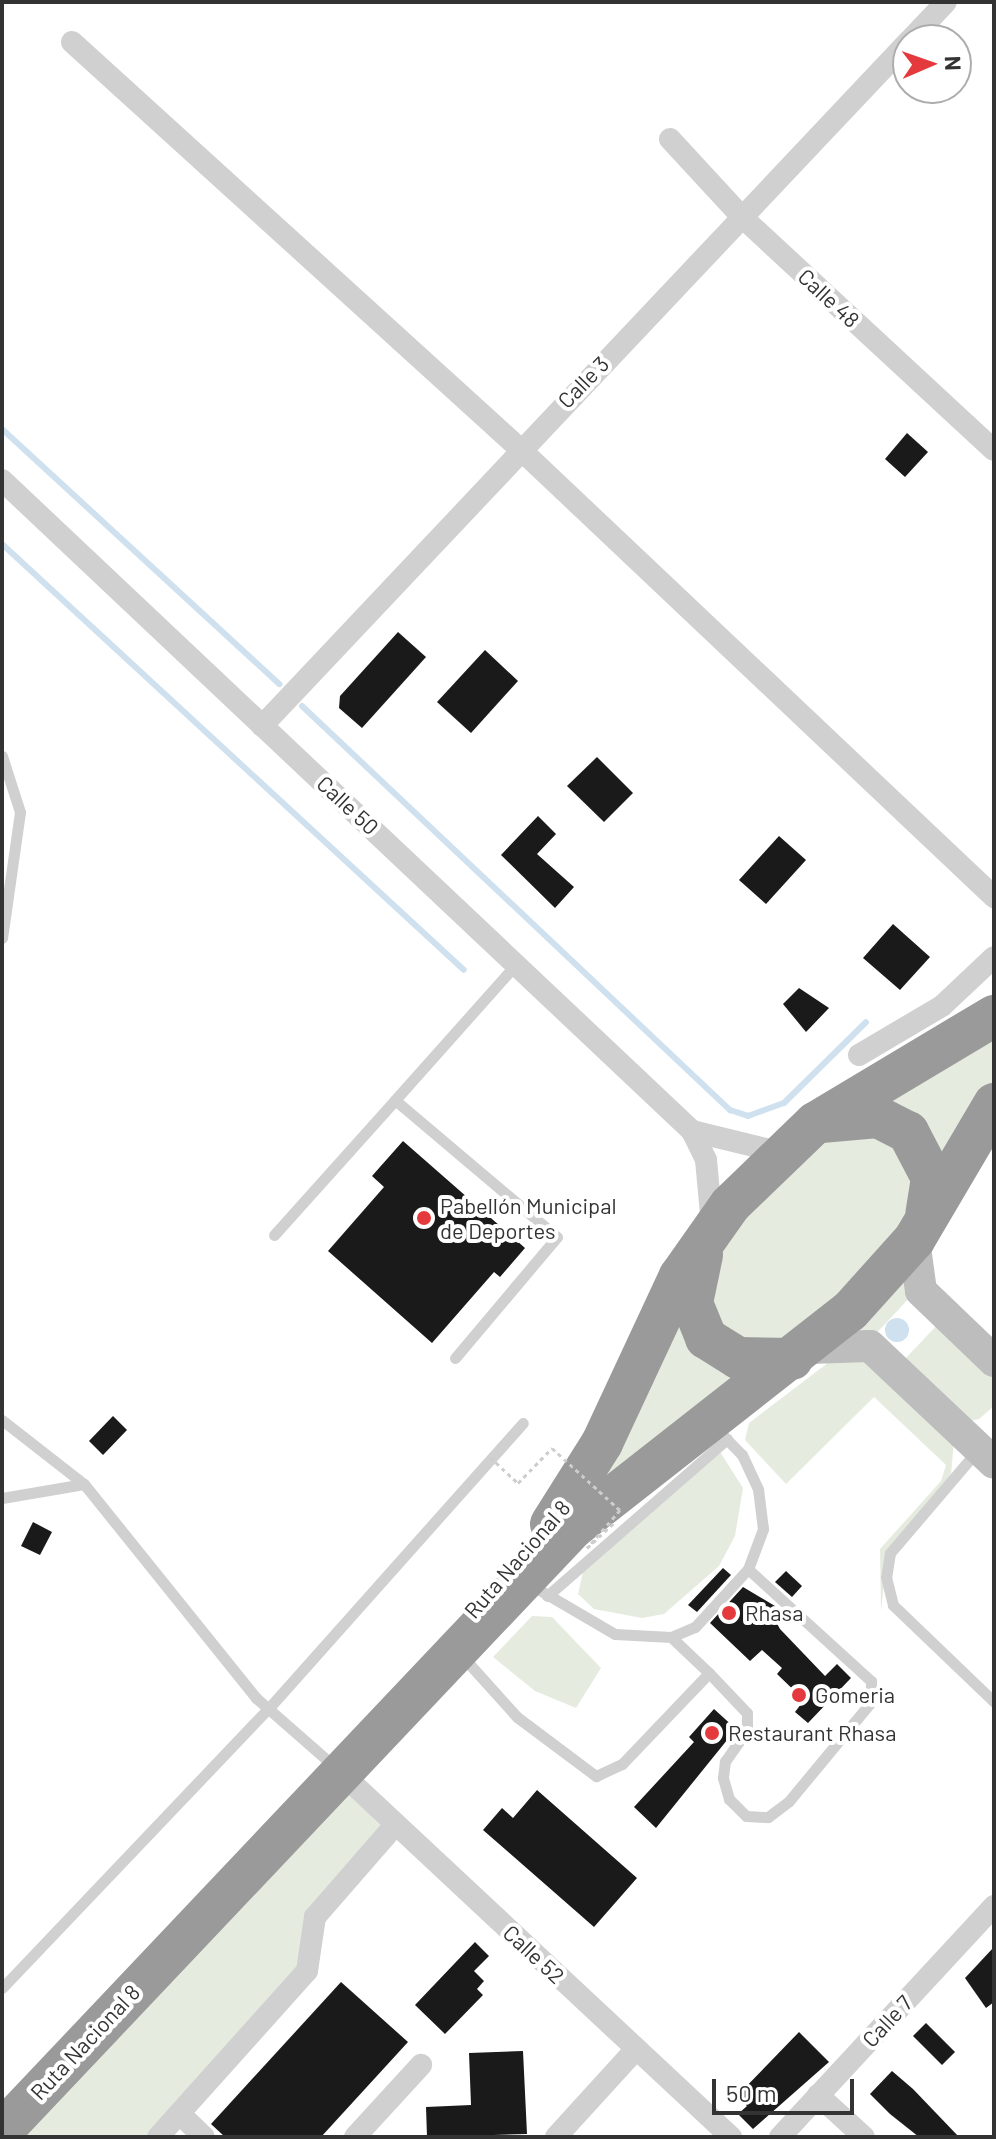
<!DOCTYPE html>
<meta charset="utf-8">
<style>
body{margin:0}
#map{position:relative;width:996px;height:2139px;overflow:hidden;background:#fff;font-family:Barlow,sans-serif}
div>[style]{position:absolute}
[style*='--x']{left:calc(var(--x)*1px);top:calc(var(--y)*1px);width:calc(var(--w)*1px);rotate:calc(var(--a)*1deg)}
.green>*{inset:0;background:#e5ecdf}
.water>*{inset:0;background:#cfe0ee}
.round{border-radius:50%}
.stream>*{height:6px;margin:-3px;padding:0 3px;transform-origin:3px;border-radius:3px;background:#cfe0ee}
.building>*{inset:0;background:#1a1a1a}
.lane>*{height:11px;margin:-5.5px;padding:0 5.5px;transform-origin:5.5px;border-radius:5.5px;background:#d0d0d0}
.street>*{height:22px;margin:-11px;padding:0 11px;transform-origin:11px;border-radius:11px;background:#d0d0d0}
.secondary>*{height:32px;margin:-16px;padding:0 16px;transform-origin:16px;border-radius:16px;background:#bdbdbd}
.highway>*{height:42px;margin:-21px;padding:0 21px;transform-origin:21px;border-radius:21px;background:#9a9a9a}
.path-bridge>*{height:3px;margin-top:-1.5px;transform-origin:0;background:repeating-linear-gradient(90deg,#cdcdcd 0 4px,transparent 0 8px)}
.dots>*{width:22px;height:22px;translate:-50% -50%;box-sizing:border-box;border:4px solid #fff;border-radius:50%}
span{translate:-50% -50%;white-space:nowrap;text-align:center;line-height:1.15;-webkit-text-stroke:8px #fff;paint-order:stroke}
.street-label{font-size:22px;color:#333}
.poi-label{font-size:22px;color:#333}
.left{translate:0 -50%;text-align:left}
.frame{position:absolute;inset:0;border:4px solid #333;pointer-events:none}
.north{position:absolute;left:892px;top:24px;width:80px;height:80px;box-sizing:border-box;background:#fff;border:2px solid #adadad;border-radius:50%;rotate:88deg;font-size:22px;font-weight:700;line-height:32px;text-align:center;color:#333}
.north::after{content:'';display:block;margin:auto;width:28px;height:36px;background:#e53a3d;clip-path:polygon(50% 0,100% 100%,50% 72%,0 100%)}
.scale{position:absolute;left:712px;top:2079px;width:142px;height:36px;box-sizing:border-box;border:4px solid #333;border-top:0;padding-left:10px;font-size:24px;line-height:28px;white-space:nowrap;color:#333;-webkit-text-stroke:6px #fff;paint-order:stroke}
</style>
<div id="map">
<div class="green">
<div style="clip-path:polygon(994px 1033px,994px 1089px,945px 1159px,927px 1126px,886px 1102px)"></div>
<div style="clip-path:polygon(886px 1132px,918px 1168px,904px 1230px,800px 1334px,746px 1348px,705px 1308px,724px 1238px,826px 1133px)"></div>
<div style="clip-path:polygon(908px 1263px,913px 1294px,872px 1338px,850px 1333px)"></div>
<div style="clip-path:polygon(666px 1319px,757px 1376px,596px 1496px)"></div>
<div style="clip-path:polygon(941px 1321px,994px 1371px,994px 1406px,979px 1419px,970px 1421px,902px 1362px)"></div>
<div style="clip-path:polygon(837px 1356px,869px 1356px,954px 1440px,951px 1474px,887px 1554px,881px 1611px,880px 1549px,941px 1481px,946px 1465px,874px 1397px,786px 1484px,745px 1440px,749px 1423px)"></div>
<div style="clip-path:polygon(717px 1447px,743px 1488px,735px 1536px,719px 1566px,664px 1614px,642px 1618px,594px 1609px,578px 1594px,584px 1567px)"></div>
<div style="clip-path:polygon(532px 1616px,552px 1617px,601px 1668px,576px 1708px,535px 1691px,493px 1657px)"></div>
<div style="clip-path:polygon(345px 1775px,395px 1825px,334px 1895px,307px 1971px,158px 2137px,16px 2137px)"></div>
</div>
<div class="water">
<div class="round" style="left:885px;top:1318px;width:24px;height:24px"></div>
</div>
<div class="stream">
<div style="--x:2;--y:429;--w:377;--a:42.6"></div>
<div style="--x:2;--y:544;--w:628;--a:42.68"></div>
<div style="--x:302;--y:706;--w:589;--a:43.35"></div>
<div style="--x:730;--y:1110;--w:19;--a:18"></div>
<div style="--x:748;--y:1116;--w:38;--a:-20"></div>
<div style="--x:784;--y:1103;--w:115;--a:-44.6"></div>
</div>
<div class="building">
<div style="clip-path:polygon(907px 433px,928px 452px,905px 477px,885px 459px)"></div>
<div style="clip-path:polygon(398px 632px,426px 657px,362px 728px,339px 708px,340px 696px)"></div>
<div style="clip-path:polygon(485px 650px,518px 681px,471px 733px,437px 702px)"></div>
<div style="clip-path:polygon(597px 757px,633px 793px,604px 822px,567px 786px)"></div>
<div style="clip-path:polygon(538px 816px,556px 834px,537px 854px,574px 887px,555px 908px,501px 855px)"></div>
<div style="clip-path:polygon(779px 836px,806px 860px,766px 904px,739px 880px)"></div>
<div style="clip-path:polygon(893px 924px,930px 957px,900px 990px,863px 958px)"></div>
<div style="clip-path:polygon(799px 988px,829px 1008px,806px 1032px,783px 1004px)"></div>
<div style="clip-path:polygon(403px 1141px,525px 1248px,500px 1277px,494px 1272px,432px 1343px,328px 1251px,384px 1187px,372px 1176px)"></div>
<div style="clip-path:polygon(113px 1416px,127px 1430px,103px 1455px,89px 1441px)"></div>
<div style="clip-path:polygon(33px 1522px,52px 1532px,40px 1555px,21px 1546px)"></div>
<div style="clip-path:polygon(723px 1568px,731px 1575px,697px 1612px,688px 1605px)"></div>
<div style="clip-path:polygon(786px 1571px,802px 1586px,792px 1597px,775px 1582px)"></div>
<div style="clip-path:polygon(743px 1587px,780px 1609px,773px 1616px,780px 1629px,825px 1676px,837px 1664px,851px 1678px,808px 1723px,795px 1712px,804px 1700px,777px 1674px,782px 1668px,762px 1650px,750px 1661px,710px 1623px)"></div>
<div style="clip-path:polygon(714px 1709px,736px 1729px,656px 1828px,634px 1807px,694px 1742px,689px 1737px)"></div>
<div style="clip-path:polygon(537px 1790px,637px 1878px,594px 1927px,483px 1830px,502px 1808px,513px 1818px)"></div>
<div style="clip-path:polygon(475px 1942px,489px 1956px,474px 1971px,484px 1981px,477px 1989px,483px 1995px,445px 2034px,415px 2005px)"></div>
<div style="clip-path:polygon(994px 1947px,994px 2002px,986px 2008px,965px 1978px)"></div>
<div style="clip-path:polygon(341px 1982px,408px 2042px,321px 2137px,225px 2137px,211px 2124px)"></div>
<div style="clip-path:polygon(926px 2023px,955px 2052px,942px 2065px,913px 2036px)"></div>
<div style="clip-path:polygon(799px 2032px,829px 2062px,753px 2129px,738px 2114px,747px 2106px,737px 2096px)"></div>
<div style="clip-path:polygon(523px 2051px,527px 2134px,427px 2137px,426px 2107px,471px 2105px,469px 2053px)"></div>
<div style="clip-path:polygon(892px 2071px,913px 2089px,959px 2137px,919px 2137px,890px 2114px,870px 2094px)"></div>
</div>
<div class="lane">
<div style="--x:2;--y:756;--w:59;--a:72.2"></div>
<div style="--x:20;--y:812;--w:127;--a:98.1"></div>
<div style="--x:274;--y:1235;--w:181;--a:-48.1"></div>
<div style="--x:455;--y:1358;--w:158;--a:-49.9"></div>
<div style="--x:557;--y:1237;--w:212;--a:-139.8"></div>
<div style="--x:395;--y:1100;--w:185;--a:-48.3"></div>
<div style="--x:2;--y:1420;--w:104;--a:38"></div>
<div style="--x:976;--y:1452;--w:133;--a:130.4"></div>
<div style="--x:890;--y:1553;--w:24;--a:99"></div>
<div style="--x:886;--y:1577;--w:29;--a:76"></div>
<div style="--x:893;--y:1605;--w:140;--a:43.8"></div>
<div style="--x:2;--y:1498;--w:83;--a:-9.7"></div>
<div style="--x:84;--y:1484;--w:275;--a:51.2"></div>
<div style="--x:256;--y:1698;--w:105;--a:41.1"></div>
<div style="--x:531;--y:1585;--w:97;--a:30.3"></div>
<div style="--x:615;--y:1634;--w:56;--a:3.1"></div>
<div style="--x:671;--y:1637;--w:26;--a:-23"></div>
<div style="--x:695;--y:1627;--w:79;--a:-47.6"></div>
<div style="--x:748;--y:1569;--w:43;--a:-69.4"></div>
<div style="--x:763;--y:1529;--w:40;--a:-97.1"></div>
<div style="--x:758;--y:1489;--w:38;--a:-115"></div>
<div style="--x:742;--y:1455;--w:39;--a:-134"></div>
<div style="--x:547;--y:1596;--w:239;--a:-41.1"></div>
<div style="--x:463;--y:1657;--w:81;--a:48"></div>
<div style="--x:517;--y:1717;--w:99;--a:36.8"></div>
<div style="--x:596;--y:1776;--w:29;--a:-25"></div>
<div style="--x:622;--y:1764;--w:126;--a:-46.3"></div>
<div style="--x:709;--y:1673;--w:52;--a:-136.5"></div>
<div style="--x:709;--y:1673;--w:55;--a:46.5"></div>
<div style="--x:747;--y:1713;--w:17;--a:90"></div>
<div style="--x:747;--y:1730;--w:38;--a:125"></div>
<div style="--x:725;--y:1761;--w:17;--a:97"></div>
<div style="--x:723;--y:1778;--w:22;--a:74"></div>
<div style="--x:729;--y:1799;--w:24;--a:45"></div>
<div style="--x:746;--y:1816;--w:22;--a:3"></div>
<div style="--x:768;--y:1817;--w:26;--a:-37"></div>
<div style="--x:789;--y:1801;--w:127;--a:-50.4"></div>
<div style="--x:870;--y:1703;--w:22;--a:-87"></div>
<div style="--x:871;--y:1681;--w:166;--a:-137.7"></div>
<div style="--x:2;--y:1988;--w:385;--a:-46.4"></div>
<div style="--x:268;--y:1709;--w:383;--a:-48.3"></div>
</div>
<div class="street">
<div style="--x:910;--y:40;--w:52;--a:-46.5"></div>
<div style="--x:72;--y:42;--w:604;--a:42.25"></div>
<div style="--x:519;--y:448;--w:654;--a:43.39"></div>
<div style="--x:670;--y:139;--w:106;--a:47.3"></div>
<div style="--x:742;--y:217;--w:343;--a:42.8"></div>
<div style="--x:2;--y:480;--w:949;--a:43.33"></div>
<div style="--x:692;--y:1131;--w:32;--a:64"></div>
<div style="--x:706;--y:1160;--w:65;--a:84.7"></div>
<div style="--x:262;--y:726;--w:941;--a:-46.64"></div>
<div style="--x:859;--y:1055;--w:96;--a:-30.6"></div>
<div style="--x:942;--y:1006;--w:71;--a:-43.3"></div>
<div style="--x:692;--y:1131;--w:93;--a:13.7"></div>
<div style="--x:338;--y:1770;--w:538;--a:43.04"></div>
<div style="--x:818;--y:2095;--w:62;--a:42.4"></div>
<div style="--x:180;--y:2114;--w:33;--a:44"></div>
<div style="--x:158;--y:2137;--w:223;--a:-48.1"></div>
<div style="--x:307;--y:1971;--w:55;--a:-81.6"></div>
<div style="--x:315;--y:1917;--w:122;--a:-49"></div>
<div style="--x:355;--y:2137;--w:98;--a:-47.5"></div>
<div style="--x:556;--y:2137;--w:119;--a:-47.7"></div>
<div style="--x:780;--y:2137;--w:315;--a:-47.2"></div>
</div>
<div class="secondary">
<div style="--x:914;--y:1240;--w:51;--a:82.2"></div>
<div style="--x:921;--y:1291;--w:101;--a:43.8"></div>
<div style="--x:809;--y:1348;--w:61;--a:-1.9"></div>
<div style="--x:870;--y:1346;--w:170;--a:43.3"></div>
</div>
<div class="highway">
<div style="--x:821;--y:1122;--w:57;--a:-5"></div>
<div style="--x:878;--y:1117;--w:34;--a:27"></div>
<div style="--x:908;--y:1132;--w:52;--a:62.4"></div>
<div style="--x:932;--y:1178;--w:36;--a:99"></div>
<div style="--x:702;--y:1255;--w:49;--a:101.8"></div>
<div style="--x:692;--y:1303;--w:38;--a:68"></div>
<div style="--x:706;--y:1338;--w:38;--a:32"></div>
<div style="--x:738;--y:1358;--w:54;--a:1.1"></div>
<div style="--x:551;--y:1524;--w:96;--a:-57.8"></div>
<div style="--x:602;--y:1443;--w:184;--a:-65"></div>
<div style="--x:680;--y:1276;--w:87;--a:-54.8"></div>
<div style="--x:730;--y:1205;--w:118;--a:-44"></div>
<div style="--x:815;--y:1123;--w:209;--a:-30.9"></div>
<div style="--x:2;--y:2131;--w:830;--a:-46.56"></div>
<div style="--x:573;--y:1528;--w:352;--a:-38.1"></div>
<div style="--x:850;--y:1311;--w:96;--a:-48"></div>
<div style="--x:914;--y:1240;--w:158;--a:-59.5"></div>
</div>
<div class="path-bridge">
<div style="--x:490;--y:1457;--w:38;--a:43"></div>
<div style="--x:518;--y:1483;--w:49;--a:-45.8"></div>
<div style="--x:552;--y:1448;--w:92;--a:42.4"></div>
<div style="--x:620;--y:1510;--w:50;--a:131"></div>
<div style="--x:587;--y:1548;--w:38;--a:-43"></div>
</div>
<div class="dots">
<div style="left:424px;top:1218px;background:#e53a3d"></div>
<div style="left:729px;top:1613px;background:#e53a3d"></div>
<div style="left:799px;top:1695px;background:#e53a3d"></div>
<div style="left:712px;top:1733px;background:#e53a3d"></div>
</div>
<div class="street-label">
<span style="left:829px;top:298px;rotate:43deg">Calle 48</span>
<span style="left:583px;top:382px;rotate:-46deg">Calle 3</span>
<span style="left:348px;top:805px;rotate:43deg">Calle 50</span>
<span style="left:517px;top:1559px;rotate:-49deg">Ruta Nacional 8</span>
<span style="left:534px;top:1954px;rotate:43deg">Calle 52</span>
<span style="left:887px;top:2021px;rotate:-47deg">Calle 7</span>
<span style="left:85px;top:2042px;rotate:-47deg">Ruta Nacional 8</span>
</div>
<div class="poi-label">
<span class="left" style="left:440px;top:1218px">Pabellón Municipal<br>de Deportes</span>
<span class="left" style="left:745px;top:1613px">Rhasa</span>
<span class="left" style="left:815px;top:1695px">Gomeria</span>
<span class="left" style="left:728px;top:1733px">Restaurant Rhasa</span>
</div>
<div class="frame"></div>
<div class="north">N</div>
<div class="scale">50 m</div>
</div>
